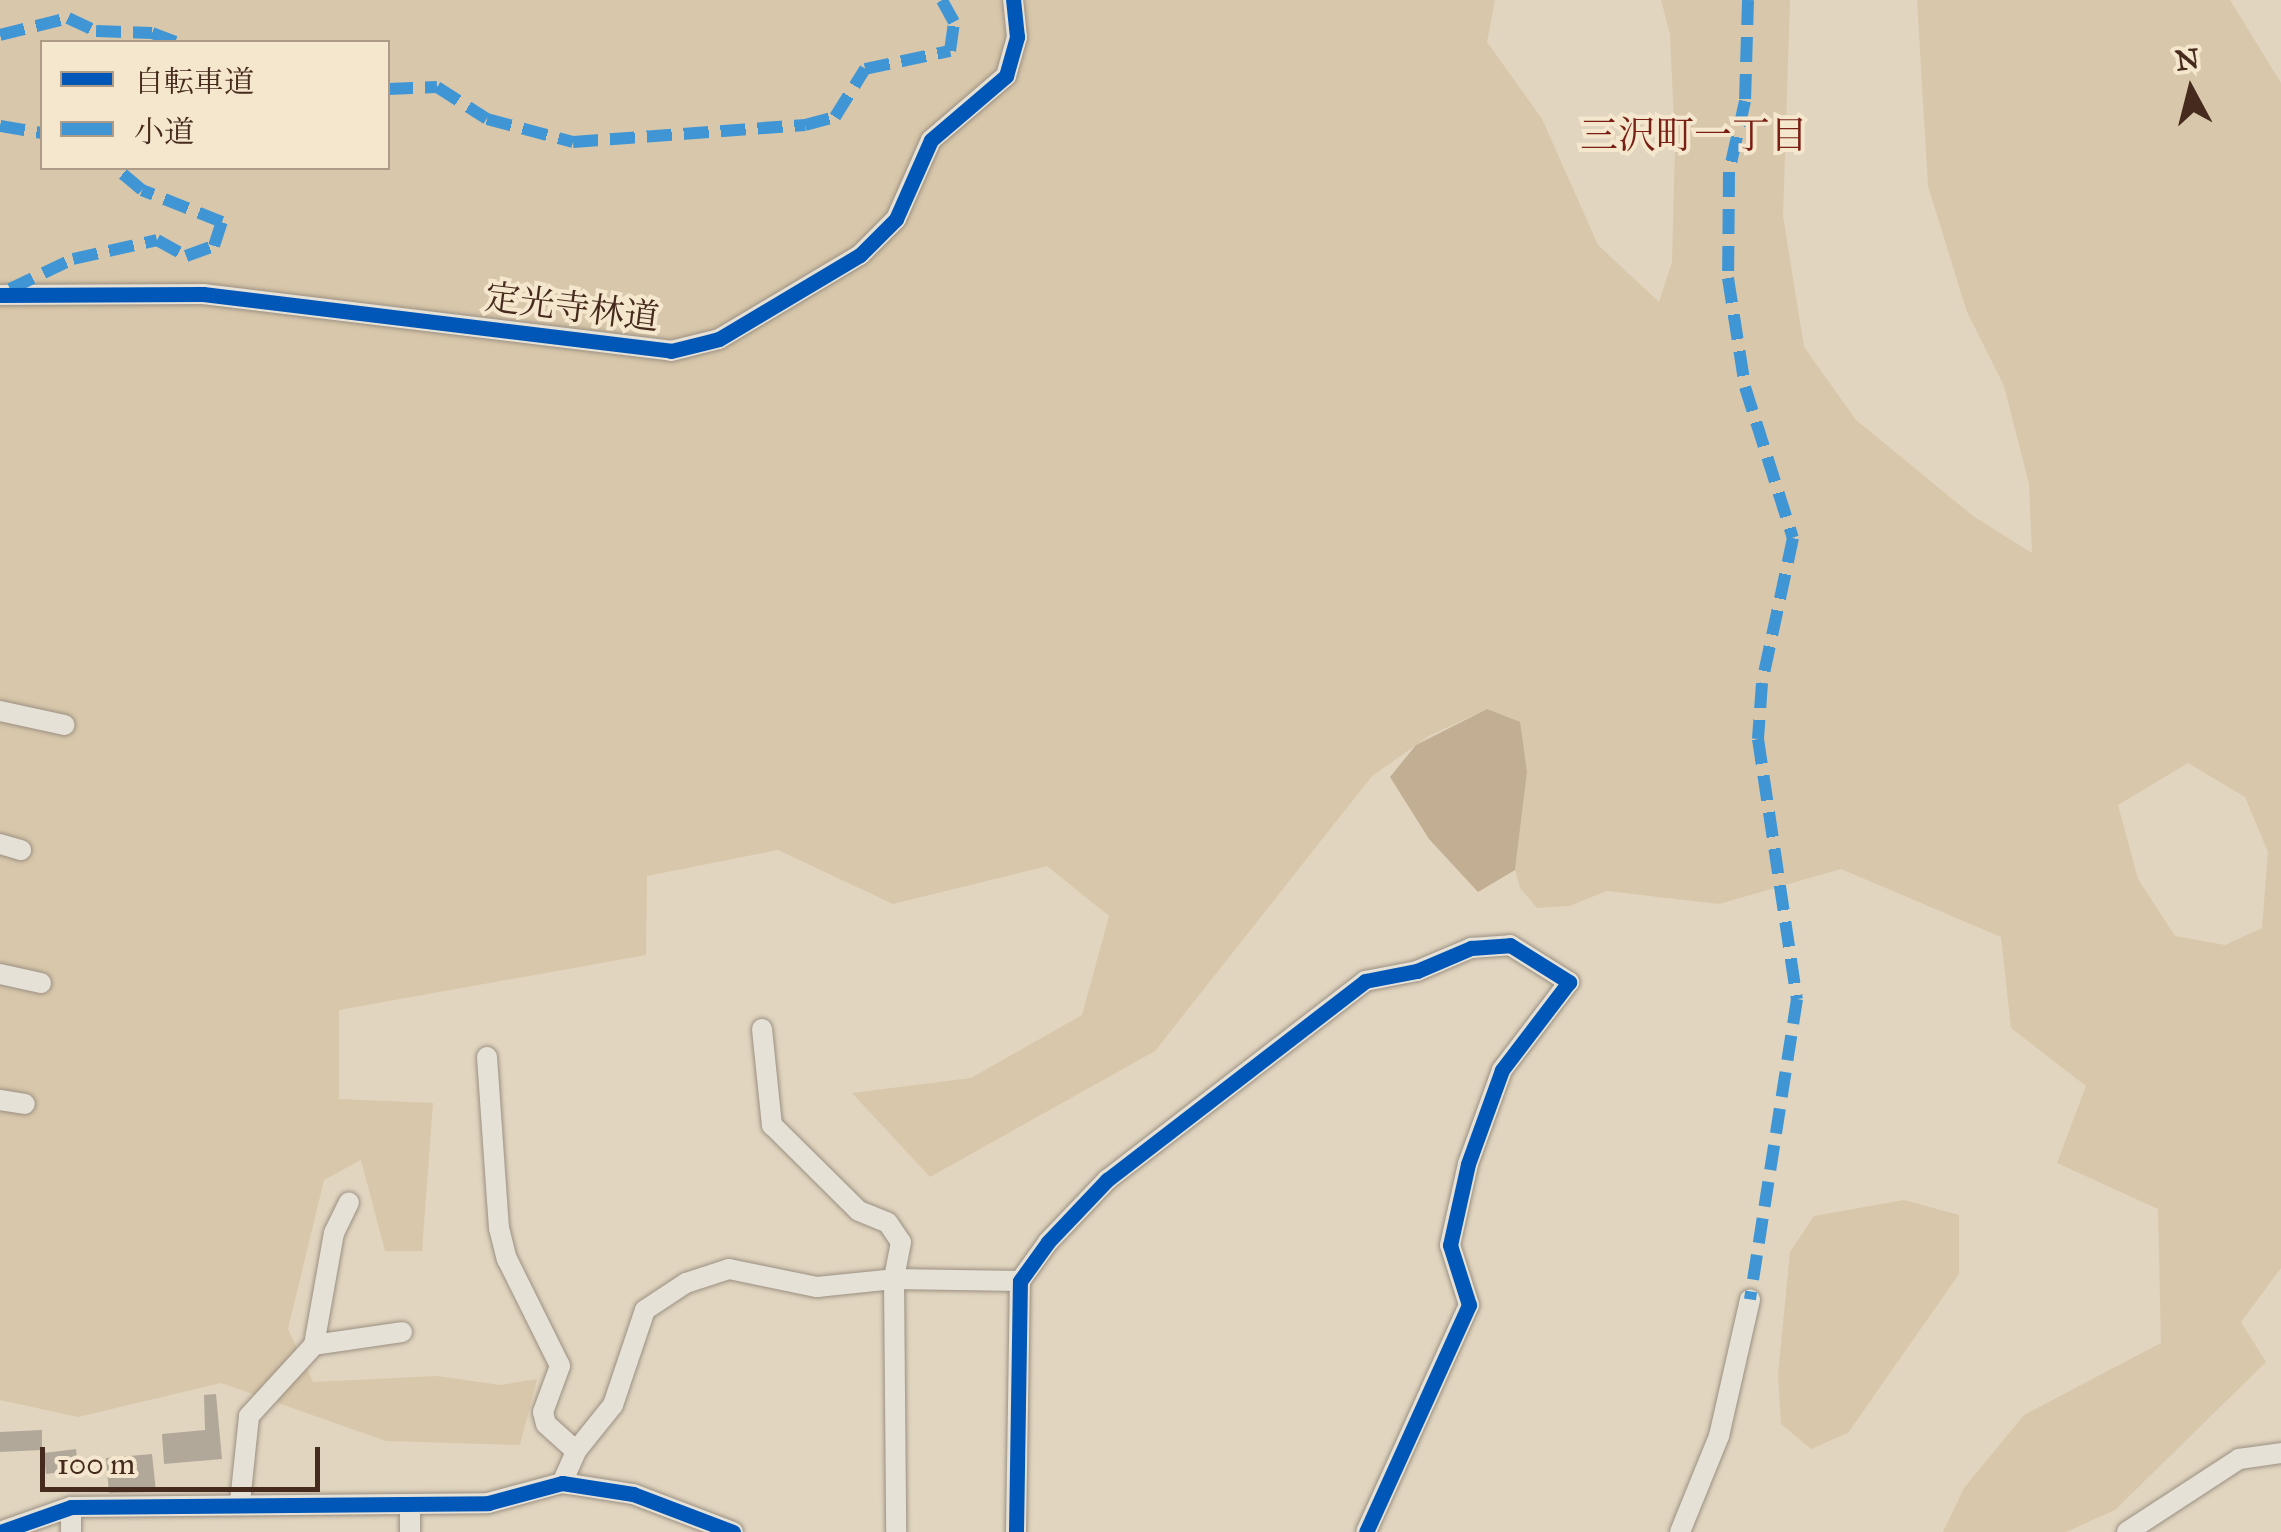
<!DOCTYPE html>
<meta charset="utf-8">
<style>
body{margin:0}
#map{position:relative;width:2281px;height:1532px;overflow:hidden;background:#e1d5bf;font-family:"IM FELL Great Primer","Noto Serif JP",serif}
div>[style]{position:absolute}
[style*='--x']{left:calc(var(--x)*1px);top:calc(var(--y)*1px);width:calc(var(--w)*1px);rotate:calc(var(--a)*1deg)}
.green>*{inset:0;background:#d8c7aa}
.water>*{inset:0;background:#c2ae92}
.building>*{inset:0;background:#b2a89a}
.roads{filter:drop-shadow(0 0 2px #9b9082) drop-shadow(0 0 2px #9b9082)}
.street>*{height:20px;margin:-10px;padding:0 10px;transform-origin:10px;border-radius:10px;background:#e6e1d6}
.quiet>*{height:12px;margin-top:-6px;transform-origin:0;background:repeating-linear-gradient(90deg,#4096d5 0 25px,transparent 0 37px)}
.cycleway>*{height:15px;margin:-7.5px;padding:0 7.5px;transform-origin:7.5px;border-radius:7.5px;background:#0057b8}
span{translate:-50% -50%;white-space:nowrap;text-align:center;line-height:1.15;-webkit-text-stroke:8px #f4e7cd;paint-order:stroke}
.street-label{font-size:35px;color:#462a1d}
.neighbourhood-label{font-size:38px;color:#7a1f14}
.legend{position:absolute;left:40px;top:40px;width:350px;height:130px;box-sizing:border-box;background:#f4e7cd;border:2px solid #ae9b87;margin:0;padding:12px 18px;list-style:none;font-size:30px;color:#462a1d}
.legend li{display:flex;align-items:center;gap:20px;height:50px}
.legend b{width:50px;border:2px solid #ae9b87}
.north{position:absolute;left:2141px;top:40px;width:100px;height:100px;-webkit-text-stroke:8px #f4e7cd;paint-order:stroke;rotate:353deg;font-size:28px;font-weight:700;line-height:40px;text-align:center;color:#462a1d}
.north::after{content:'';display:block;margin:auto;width:35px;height:45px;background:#462a1d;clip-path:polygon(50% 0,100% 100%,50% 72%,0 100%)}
.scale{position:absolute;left:40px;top:1447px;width:280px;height:45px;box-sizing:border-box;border:5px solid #462a1d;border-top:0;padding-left:12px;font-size:30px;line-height:35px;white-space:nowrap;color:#462a1d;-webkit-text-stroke:8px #f4e7cd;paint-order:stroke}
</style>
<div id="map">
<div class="green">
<div style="clip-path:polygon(evenodd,0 0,1495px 0,1487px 42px,1542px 119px,1598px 245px,1659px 302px,1672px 262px,1675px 146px,1670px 34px,1661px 0,1790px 0,1783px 216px,1804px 347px,1856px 420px,1973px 516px,2032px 553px,2029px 484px,2004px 386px,1967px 312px,1928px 186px,1917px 0,2230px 0,2281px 83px,2281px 1268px,2241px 1322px,2266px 1362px,2115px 1510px,2066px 1532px,1943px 1532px,1964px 1488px,2024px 1415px,2161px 1343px,2158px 1209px,2057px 1163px,2086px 1086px,2011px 1028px,2001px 937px,1841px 869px,1719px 904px,1607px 891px,1569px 906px,1537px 908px,1520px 888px,1515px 870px,1527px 772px,1487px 709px,1429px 736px,1372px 776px,1155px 1051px,930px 1177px,852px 1093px,971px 1078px,1082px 1015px,1109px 916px,1047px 866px,893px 904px,778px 850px,647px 876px,646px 955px,339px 1010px,339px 1099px,433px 1103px,422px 1251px,385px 1251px,361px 1160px,324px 1180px,288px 1329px,313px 1382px,437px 1376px,500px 1385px,537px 1379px,520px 1445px,386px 1441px,221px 1383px,78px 1417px,0 1400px,0 0,42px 42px,388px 42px,388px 168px,42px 168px,42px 42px,0 0,2188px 763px,2245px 797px,2268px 852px,2262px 928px,2225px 945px,2175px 936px,2138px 879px,2118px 805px,2188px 763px)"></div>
<div style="clip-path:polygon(1904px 1200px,1959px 1215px,1959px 1274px,1848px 1433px,1811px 1449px,1781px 1424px,1778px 1374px,1790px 1252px,1814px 1216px)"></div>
</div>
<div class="water">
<div style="clip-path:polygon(1487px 709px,1520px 722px,1527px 772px,1515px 870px,1478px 892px,1429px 839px,1390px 777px,1416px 745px)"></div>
</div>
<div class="building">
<div style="clip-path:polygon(216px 1394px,222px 1459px,164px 1464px,162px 1434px,205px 1430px,204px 1395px)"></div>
<div style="clip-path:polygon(42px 1430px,42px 1450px,0 1452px,0 1432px)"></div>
<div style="clip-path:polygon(76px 1449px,78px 1470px,46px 1474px,44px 1453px)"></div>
<div style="clip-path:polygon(152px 1454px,156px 1492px,109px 1493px,106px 1458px)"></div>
</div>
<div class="roads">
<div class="street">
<div style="--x:0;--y:295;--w:203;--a:-0.3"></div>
<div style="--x:203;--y:294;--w:471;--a:6.9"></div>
<div style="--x:671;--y:351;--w:49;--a:-14"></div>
<div style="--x:719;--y:339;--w:164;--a:-30.8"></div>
<div style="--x:860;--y:255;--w:51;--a:-45"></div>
<div style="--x:896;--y:219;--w:86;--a:-66.1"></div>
<div style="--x:931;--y:140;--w:99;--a:-40.5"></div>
<div style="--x:1006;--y:76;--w:41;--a:-74.2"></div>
<div style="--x:1017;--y:37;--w:37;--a:-96"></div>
<div style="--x:0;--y:711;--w:66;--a:12.2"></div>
<div style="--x:0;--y:844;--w:22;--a:16"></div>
<div style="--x:0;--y:974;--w:42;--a:12.4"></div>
<div style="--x:762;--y:1029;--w:97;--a:84.1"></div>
<div style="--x:772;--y:1125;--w:122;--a:44.7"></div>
<div style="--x:859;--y:1211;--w:31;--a:22"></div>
<div style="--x:888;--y:1223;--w:23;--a:56"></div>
<div style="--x:901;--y:1242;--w:38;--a:101"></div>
<div style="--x:894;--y:1279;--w:253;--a:89.5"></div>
<div style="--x:487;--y:1057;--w:171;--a:86"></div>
<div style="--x:499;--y:1228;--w:32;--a:76"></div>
<div style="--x:507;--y:1259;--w:119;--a:63.6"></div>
<div style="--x:560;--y:1366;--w:49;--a:110.3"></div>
<div style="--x:543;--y:1412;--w:12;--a:76"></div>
<div style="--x:546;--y:1424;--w:40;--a:42"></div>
<div style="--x:0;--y:1100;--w:25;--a:9"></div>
<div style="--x:314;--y:1345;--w:89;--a:-8.4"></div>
<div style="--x:562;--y:1483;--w:35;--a:-66"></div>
<div style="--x:576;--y:1451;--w:59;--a:-51.2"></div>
<div style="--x:613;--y:1405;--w:100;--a:-71.4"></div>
<div style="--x:645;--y:1310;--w:49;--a:-33.4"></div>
<div style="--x:686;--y:1283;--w:45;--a:-18"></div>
<div style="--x:729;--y:1269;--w:90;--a:11.6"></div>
<div style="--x:817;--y:1287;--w:77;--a:-5.9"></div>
<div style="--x:894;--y:1279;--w:126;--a:0.9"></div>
<div style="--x:240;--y:1502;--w:86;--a:-84"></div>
<div style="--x:249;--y:1416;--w:96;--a:-47.5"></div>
<div style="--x:314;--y:1345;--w:114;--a:-79.9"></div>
<div style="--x:334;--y:1233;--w:34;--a:-64"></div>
<div style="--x:410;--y:1504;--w:28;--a:90"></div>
<div style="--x:0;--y:1532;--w:75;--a:-19.4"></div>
<div style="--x:71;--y:1507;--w:417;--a:-0.5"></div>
<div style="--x:488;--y:1503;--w:77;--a:-15.1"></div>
<div style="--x:562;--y:1483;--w:72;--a:8.8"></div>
<div style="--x:633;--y:1494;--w:107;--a:20.8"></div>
<div style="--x:71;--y:1532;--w:25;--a:-90"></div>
<div style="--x:1016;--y:1532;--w:251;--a:-89.1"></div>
<div style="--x:1020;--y:1281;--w:48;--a:-54.3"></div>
<div style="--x:1048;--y:1242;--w:86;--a:-46.4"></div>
<div style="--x:1107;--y:1180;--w:326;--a:-37.6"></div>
<div style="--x:1365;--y:981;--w:53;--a:-10.9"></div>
<div style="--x:1417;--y:971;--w:59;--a:-23.1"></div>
<div style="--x:1471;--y:948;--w:39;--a:-4"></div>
<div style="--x:1510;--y:945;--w:70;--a:32.1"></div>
<div style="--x:1569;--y:982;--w:111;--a:127.3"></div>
<div style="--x:1502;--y:1070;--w:100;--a:109.9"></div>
<div style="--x:1468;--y:1164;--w:83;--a:102.5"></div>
<div style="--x:1450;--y:1245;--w:63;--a:72.4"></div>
<div style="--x:1469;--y:1305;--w:249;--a:114.4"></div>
<div style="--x:1680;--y:1532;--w:104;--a:-67.9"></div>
<div style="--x:1719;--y:1436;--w:140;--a:-77.2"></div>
<div style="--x:2127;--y:1532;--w:134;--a:-33.1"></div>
<div style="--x:2239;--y:1459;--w:42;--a:-8.1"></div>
</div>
</div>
<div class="quiet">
<div style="--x:1748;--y:0;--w:101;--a:91.7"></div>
<div style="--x:1745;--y:101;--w:73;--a:102.7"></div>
<div style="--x:1729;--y:172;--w:106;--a:90.5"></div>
<div style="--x:1728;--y:278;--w:110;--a:81.1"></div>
<div style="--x:1745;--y:387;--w:158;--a:72.4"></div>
<div style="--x:1793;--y:538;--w:148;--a:102.1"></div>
<div style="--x:1762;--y:683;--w:56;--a:94.1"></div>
<div style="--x:1758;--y:739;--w:263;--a:81.5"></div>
<div style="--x:1797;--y:999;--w:304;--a:98.9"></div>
<div style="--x:0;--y:35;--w:70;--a:-14"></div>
<div style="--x:68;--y:18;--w:31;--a:25"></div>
<div style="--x:96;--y:31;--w:56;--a:2"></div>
<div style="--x:152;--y:33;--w:25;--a:21"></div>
<div style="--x:388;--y:89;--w:49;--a:-2.3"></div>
<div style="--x:437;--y:87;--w:59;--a:32.6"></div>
<div style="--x:487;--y:119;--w:89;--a:15"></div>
<div style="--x:573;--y:142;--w:233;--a:-4.2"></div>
<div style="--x:805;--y:125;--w:31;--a:-15"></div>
<div style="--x:835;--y:117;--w:57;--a:-58"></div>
<div style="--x:865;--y:69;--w:87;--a:-12"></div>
<div style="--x:950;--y:51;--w:29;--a:-82"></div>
<div style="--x:954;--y:22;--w:25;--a:-119"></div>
<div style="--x:0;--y:126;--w:43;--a:9.5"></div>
<div style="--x:10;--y:289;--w:70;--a:-25.5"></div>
<div style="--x:73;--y:259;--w:86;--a:-12.7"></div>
<div style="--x:157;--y:240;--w:33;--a:29"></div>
<div style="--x:186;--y:256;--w:30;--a:-20"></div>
<div style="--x:214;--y:246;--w:25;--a:-72"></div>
<div style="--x:222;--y:222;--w:86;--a:-158.2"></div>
<div style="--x:142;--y:190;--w:34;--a:-140"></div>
</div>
<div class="cycleway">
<div style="--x:0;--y:295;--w:203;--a:-0.3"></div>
<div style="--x:203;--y:294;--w:471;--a:6.9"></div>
<div style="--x:671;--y:351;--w:49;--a:-14"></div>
<div style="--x:719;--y:339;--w:164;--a:-30.8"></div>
<div style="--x:860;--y:255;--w:51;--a:-45"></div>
<div style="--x:896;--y:219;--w:86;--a:-66.1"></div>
<div style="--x:931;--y:140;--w:99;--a:-40.5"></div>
<div style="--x:1006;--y:76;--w:41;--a:-74.2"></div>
<div style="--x:1017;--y:37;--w:37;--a:-96"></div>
<div style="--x:0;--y:1532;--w:75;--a:-19.4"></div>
<div style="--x:71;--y:1507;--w:417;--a:-0.5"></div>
<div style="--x:488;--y:1503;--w:77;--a:-15.1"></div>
<div style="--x:562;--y:1483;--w:72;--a:8.8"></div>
<div style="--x:633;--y:1494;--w:107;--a:20.8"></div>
<div style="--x:1016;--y:1532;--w:251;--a:-89.1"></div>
<div style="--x:1020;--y:1281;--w:48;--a:-54.3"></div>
<div style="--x:1048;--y:1242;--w:86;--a:-46.4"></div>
<div style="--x:1107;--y:1180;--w:326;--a:-37.6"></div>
<div style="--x:1365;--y:981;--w:53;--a:-10.9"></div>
<div style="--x:1417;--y:971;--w:59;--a:-23.1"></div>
<div style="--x:1471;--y:948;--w:39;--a:-4"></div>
<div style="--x:1510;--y:945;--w:70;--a:32.1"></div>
<div style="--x:1569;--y:982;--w:111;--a:127.3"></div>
<div style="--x:1502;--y:1070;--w:100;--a:109.9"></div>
<div style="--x:1468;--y:1164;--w:83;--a:102.5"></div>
<div style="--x:1450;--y:1245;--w:63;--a:72.4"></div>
<div style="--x:1469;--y:1305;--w:249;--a:114.4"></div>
</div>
<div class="street-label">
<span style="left:572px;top:308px;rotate:7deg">定光寺林道</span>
</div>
<div class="neighbourhood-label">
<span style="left:1694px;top:136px">三沢町一丁目</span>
</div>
<ul class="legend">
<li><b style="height:12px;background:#0057b8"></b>自転車道</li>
<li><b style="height:12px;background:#4096d5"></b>小道</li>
</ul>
<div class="north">N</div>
<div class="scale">100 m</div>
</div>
